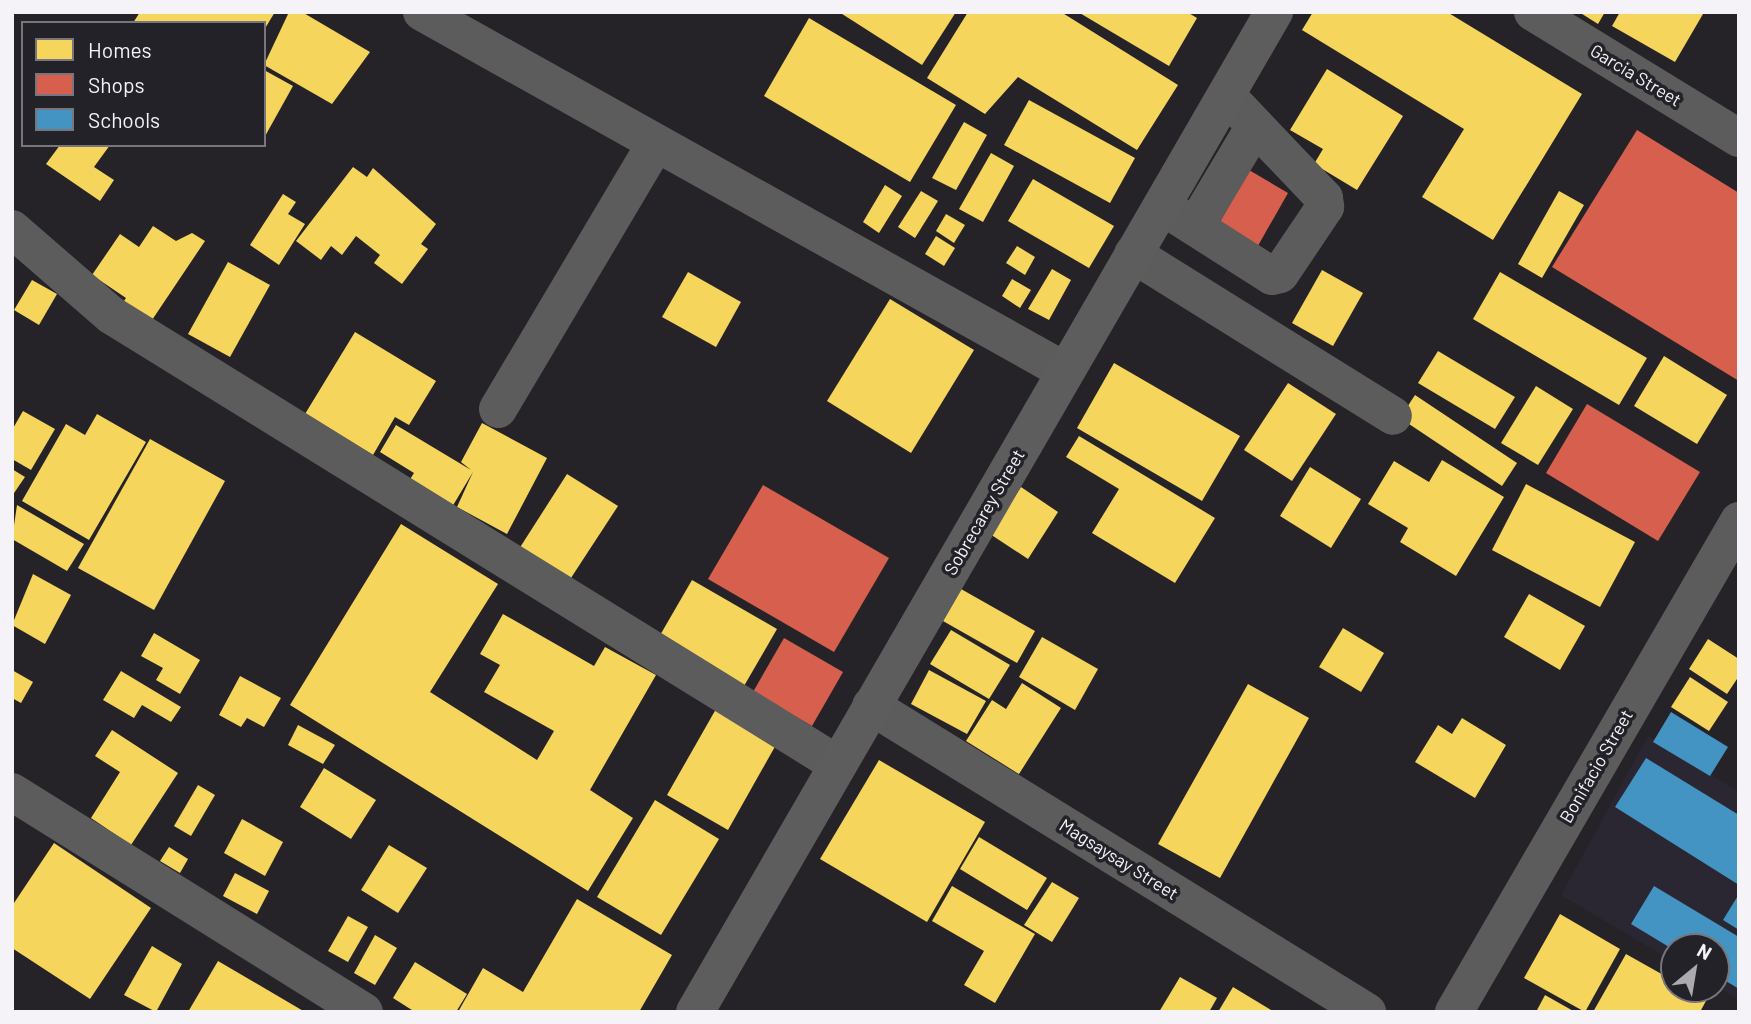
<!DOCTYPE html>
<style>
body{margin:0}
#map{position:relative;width:1751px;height:1024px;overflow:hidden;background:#252328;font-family:Barlow,sans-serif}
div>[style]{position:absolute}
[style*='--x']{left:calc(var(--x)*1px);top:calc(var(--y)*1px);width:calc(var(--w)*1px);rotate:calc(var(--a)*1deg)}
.built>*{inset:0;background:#2a2632}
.homes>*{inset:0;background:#f6d55c}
.shops>*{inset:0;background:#d6604d}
.schools>*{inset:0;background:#4393c3}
.minor>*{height:38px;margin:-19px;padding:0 19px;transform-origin:19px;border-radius:19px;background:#5c5c5c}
.major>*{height:38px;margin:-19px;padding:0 19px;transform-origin:19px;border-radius:19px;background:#5e5d5e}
span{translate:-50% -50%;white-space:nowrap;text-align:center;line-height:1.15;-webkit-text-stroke:7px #242229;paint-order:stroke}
.street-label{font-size:18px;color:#f5f3f8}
.frame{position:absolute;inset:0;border:14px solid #f5f3f8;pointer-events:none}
.legend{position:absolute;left:21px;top:21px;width:245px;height:126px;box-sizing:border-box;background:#242229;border:2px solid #78767c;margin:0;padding:9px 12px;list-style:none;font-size:21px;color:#f5f3f8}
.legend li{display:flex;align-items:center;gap:14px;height:35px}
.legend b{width:35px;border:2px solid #78767c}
.north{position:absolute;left:1660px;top:933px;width:70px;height:70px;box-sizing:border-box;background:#242229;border:2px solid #78767c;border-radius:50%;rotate:30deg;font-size:19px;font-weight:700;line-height:28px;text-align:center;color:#f5f3f8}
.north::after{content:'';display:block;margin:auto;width:24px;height:32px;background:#acaaaf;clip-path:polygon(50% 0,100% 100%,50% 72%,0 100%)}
</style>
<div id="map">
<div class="built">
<div style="clip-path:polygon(1648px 736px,1739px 792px,1739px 1000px,1716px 986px,1716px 947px,1674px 947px,1674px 962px,1561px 895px)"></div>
</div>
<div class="homes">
<div style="clip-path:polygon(140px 12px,275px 12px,264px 30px,264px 23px,133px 23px)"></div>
<div style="clip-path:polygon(289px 12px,302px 12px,370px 52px,332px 104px,264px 65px)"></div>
<div style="clip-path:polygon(839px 12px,956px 12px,922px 65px)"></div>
<div style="clip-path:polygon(968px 12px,1061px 12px,1178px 85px,1137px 150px,1018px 77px,985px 114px,927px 78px)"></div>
<div style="clip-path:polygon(1078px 12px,1187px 12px,1197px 18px,1169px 66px)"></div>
<div style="clip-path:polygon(1313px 12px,1447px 12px,1582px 94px,1493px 240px,1422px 197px,1464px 129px,1302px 30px)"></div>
<div style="clip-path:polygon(1579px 12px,1605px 12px,1598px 24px)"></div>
<div style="clip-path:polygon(1620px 12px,1700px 12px,1703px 14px,1675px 62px,1612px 26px)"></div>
<div style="clip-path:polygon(809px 18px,956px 105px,910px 182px,764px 96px)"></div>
<div style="clip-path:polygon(1327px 69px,1403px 116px,1357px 190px,1314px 164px,1323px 149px,1290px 130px)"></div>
<div style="clip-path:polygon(264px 70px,293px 86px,264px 138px)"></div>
<div style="clip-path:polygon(1029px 100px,1135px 158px,1110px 203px,1004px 145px)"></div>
<div style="clip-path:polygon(964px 122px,987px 135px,956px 190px,932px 178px)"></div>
<div style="clip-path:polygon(60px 145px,110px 145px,94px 167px,114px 180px,100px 201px,46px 164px)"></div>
<div style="clip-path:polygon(991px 153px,1014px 166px,983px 222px,959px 209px)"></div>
<div style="clip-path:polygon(353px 167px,367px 177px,373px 168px,436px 224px,421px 244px,428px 249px,402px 284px,374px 263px,380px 255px,356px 236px,342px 255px,331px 246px,321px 260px,296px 241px)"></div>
<div style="clip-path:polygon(1033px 179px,1114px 226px,1089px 268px,1008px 221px)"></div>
<div style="clip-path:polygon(885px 185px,902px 196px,879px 233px,863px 222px)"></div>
<div style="clip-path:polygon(921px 191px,938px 201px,915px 238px,898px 227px)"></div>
<div style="clip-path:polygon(1559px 191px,1584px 205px,1542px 278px,1518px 264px)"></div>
<div style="clip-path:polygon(283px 194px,296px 202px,288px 214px,305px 224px,279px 265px,250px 245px)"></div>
<div style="clip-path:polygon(946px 214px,965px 225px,954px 243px,936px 231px)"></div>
<div style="clip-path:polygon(153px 226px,176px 241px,192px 233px,205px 241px,148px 326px,120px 307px,126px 298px,92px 275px,120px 234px,139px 247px)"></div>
<div style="clip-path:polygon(936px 236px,955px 248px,944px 266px,925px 254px)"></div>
<div style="clip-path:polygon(1017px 246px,1035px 257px,1025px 275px,1006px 263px)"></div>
<div style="clip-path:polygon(228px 262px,270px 285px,230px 357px,188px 334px)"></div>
<div style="clip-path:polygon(1052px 269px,1071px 280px,1049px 320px,1028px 309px)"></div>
<div style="clip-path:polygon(1322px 270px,1363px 293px,1333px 346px,1292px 323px)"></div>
<div style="clip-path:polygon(688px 272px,741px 302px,716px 347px,662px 317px)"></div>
<div style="clip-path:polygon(1500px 272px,1647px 358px,1619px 405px,1473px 319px)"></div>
<div style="clip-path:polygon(1012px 279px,1031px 290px,1020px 308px,1002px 296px)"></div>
<div style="clip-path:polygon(32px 280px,57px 294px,39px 325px,14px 310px)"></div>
<div style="clip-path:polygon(890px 299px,974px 350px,911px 453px,827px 401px)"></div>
<div style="clip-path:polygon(355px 332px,436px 381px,409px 425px,395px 417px,373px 455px,305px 414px)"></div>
<div style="clip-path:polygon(1438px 351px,1515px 397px,1495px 429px,1418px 383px)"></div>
<div style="clip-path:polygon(1664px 356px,1727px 395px,1697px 444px,1634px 406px)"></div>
<div style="clip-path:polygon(1114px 363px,1240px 436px,1202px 501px,1077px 428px)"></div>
<div style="clip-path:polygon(1288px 383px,1336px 414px,1292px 481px,1244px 450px)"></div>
<div style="clip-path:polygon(1536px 386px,1573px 409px,1538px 465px,1501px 443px)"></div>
<div style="clip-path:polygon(1415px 395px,1517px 463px,1502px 486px,1400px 418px)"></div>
<div style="clip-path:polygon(23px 411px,55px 429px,31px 470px,12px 459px,12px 430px)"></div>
<div style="clip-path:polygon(97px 414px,146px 442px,89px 540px,22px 501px,66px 424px,85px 435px)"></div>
<div style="clip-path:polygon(482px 423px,547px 458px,507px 534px,457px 507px,473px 472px,452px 507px,409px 481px,414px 473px,380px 452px,396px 425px,471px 470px,461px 462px)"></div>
<div style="clip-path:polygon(1079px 436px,1215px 518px,1175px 583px,1092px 533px,1119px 489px,1066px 457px)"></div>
<div style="clip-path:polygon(150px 439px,225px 481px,154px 610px,78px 568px)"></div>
<div style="clip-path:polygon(1442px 460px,1504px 497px,1456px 576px,1400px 542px,1408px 528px,1368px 504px,1394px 461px,1429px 482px)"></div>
<div style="clip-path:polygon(1310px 467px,1361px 499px,1331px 548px,1280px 516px)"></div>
<div style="clip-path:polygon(12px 469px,25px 477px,12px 496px)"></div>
<div style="clip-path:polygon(567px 474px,618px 506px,569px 581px,519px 549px)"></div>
<div style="clip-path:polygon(1526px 484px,1635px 542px,1600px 607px,1492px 550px)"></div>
<div style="clip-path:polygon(1021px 487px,1058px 512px,1028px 559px,990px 534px)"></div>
<div style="clip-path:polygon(17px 505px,84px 544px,67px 571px,12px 539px)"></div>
<div style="clip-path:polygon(401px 524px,498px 584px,430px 692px,537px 760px,554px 731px,484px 692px,500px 665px,480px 654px,503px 614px,594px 666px,605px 647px,656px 675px,590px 790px,633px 818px,588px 891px,290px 705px)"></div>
<div style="clip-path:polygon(33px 574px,71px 595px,45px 644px,12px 625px)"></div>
<div style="clip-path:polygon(692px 580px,777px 629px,744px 686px,659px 637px)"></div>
<div style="clip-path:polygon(961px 589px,1035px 631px,1017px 663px,943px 621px)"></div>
<div style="clip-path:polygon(1529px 594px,1585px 626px,1560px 670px,1504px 637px)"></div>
<div style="clip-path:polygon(1343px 628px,1384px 653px,1361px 692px,1319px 667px)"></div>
<div style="clip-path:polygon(951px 630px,1010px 665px,989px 699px,930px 664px)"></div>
<div style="clip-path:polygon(154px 633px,200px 660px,180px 694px,156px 680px,163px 668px,141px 656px)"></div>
<div style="clip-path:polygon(1042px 637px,1098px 669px,1075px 710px,1019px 677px)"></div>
<div style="clip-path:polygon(1708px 639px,1739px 659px,1739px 676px,1727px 694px,1689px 669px)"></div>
<div style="clip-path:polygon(12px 670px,33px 682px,21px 703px,12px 698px)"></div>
<div style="clip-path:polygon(929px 670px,986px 701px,967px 734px,911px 704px)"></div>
<div style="clip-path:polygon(121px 671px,181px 707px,171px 722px,142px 705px,134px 718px,103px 700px)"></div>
<div style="clip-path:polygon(240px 676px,281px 698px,264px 727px,247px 718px,241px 727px,219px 715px)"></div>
<div style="clip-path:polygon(1690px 677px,1728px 702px,1709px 731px,1671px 707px)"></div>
<div style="clip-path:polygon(1022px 683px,1061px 708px,1019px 774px,966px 741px,992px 700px,1006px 709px)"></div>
<div style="clip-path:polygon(1248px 684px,1309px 718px,1220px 878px,1158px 844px)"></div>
<div style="clip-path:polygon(716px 709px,777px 743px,728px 830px,667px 795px)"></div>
<div style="clip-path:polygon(1462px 718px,1506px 745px,1475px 798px,1415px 762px,1438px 725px,1452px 734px)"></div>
<div style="clip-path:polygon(298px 725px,335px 745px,323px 764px,288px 745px)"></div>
<div style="clip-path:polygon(112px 730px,178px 773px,131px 845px,91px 818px,120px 772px,95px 756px)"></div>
<div style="clip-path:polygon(879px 760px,985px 822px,927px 922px,820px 859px)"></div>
<div style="clip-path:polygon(324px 768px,376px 800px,351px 839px,300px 807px)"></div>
<div style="clip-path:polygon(198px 785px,215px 795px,191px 836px,174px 826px)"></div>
<div style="clip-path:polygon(655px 800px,719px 839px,661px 935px,597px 897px)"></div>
<div style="clip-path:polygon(242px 819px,283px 842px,265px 876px,224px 853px)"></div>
<div style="clip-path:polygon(979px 837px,1047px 878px,1027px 910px,960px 869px)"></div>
<div style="clip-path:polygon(54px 843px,151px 908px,90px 999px,12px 948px,12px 906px)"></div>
<div style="clip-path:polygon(389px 845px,427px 868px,398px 913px,361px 890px)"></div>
<div style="clip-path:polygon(169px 847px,188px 859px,180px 873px,160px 861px)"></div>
<div style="clip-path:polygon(235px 873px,269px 891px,257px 914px,223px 896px)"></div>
<div style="clip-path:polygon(1052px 882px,1079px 898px,1052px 942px,1024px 925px)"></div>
<div style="clip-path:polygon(952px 886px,1035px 934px,995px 1003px,964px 985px,984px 951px,932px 921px)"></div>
<div style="clip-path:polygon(577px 899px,672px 955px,639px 1012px,458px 1012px,483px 968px,523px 992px)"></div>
<div style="clip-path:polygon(1560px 914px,1620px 949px,1585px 1012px,1524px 978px)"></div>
<div style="clip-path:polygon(348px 916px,368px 927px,348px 962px,328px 951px)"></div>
<div style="clip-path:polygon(375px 935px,397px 948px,375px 985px,354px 973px)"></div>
<div style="clip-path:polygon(152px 946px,182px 964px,156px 1012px,124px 995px)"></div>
<div style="clip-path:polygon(1626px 954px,1674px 981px,1674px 989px,1707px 999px,1700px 1012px,1593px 1012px)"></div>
<div style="clip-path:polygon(218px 961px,305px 1012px,188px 1012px)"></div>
<div style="clip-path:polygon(415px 962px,467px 994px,456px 1012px,415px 1012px,393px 998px)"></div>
<div style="clip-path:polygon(1180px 977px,1217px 998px,1209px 1012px,1159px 1012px)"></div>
<div style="clip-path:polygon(1233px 987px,1271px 1010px,1270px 1012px,1218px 1012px)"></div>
<div style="clip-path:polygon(1545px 995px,1575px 1012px,1536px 1012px)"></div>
</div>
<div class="shops">
<div style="clip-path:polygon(1637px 130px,1739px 193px,1739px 381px,1552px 267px)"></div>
<div style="clip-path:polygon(1249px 170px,1288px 193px,1255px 251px,1216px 229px)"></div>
<div style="clip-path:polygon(1587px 404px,1700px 472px,1658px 541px,1546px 473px)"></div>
<div style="clip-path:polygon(763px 485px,889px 558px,834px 652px,708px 579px)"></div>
<div style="clip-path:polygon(784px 638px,843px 672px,812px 726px,753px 692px)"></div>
</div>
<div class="schools">
<div style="clip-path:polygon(1671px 712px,1728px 747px,1710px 776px,1653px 742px)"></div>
<div style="clip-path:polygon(1646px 758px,1739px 815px,1739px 885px,1615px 807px)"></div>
<div style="clip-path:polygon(1654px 886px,1739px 937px,1739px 989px,1716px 975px,1716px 947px,1674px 950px,1631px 924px)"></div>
<div style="clip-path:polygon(1739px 894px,1739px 930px,1723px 920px)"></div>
</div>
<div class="minor">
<div style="--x:422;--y:12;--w:736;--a:29.18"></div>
<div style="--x:1533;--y:12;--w:241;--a:31.5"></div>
<div style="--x:1162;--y:206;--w:130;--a:32.5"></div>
<div style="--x:1272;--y:276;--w:8;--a:-14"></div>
<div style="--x:1280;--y:274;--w:81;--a:-56.1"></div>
<div style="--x:1325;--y:207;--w:9;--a:-96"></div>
<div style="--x:1324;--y:198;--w:142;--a:-133.6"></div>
<div style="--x:1196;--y:225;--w:115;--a:-59.2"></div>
<div style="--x:12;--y:229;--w:131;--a:41"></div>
<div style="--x:111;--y:315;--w:854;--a:31.74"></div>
<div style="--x:1133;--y:254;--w:306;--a:31.9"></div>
<div style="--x:498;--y:409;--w:306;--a:-59.3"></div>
<div style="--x:871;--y:706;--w:583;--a:31.67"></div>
<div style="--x:12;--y:792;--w:415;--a:32"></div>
<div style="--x:1454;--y:1012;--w:568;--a:-59.87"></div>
</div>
<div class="major">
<div style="--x:695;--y:1012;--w:1156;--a:-59.93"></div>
</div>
<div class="street-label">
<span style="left:1636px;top:75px;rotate:31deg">Garcia Street</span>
<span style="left:984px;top:512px;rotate:-60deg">Sobrecarey Street</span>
<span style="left:1596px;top:766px;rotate:-60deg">Bonifacio Street</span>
<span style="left:1119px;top:859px;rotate:32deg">Magsaysay Street</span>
</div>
<div class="frame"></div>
<ul class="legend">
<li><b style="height:19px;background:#f6d55c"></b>Homes</li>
<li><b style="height:19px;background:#d6604d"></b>Shops</li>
<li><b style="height:19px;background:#4393c3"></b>Schools</li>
</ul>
<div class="north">N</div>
</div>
